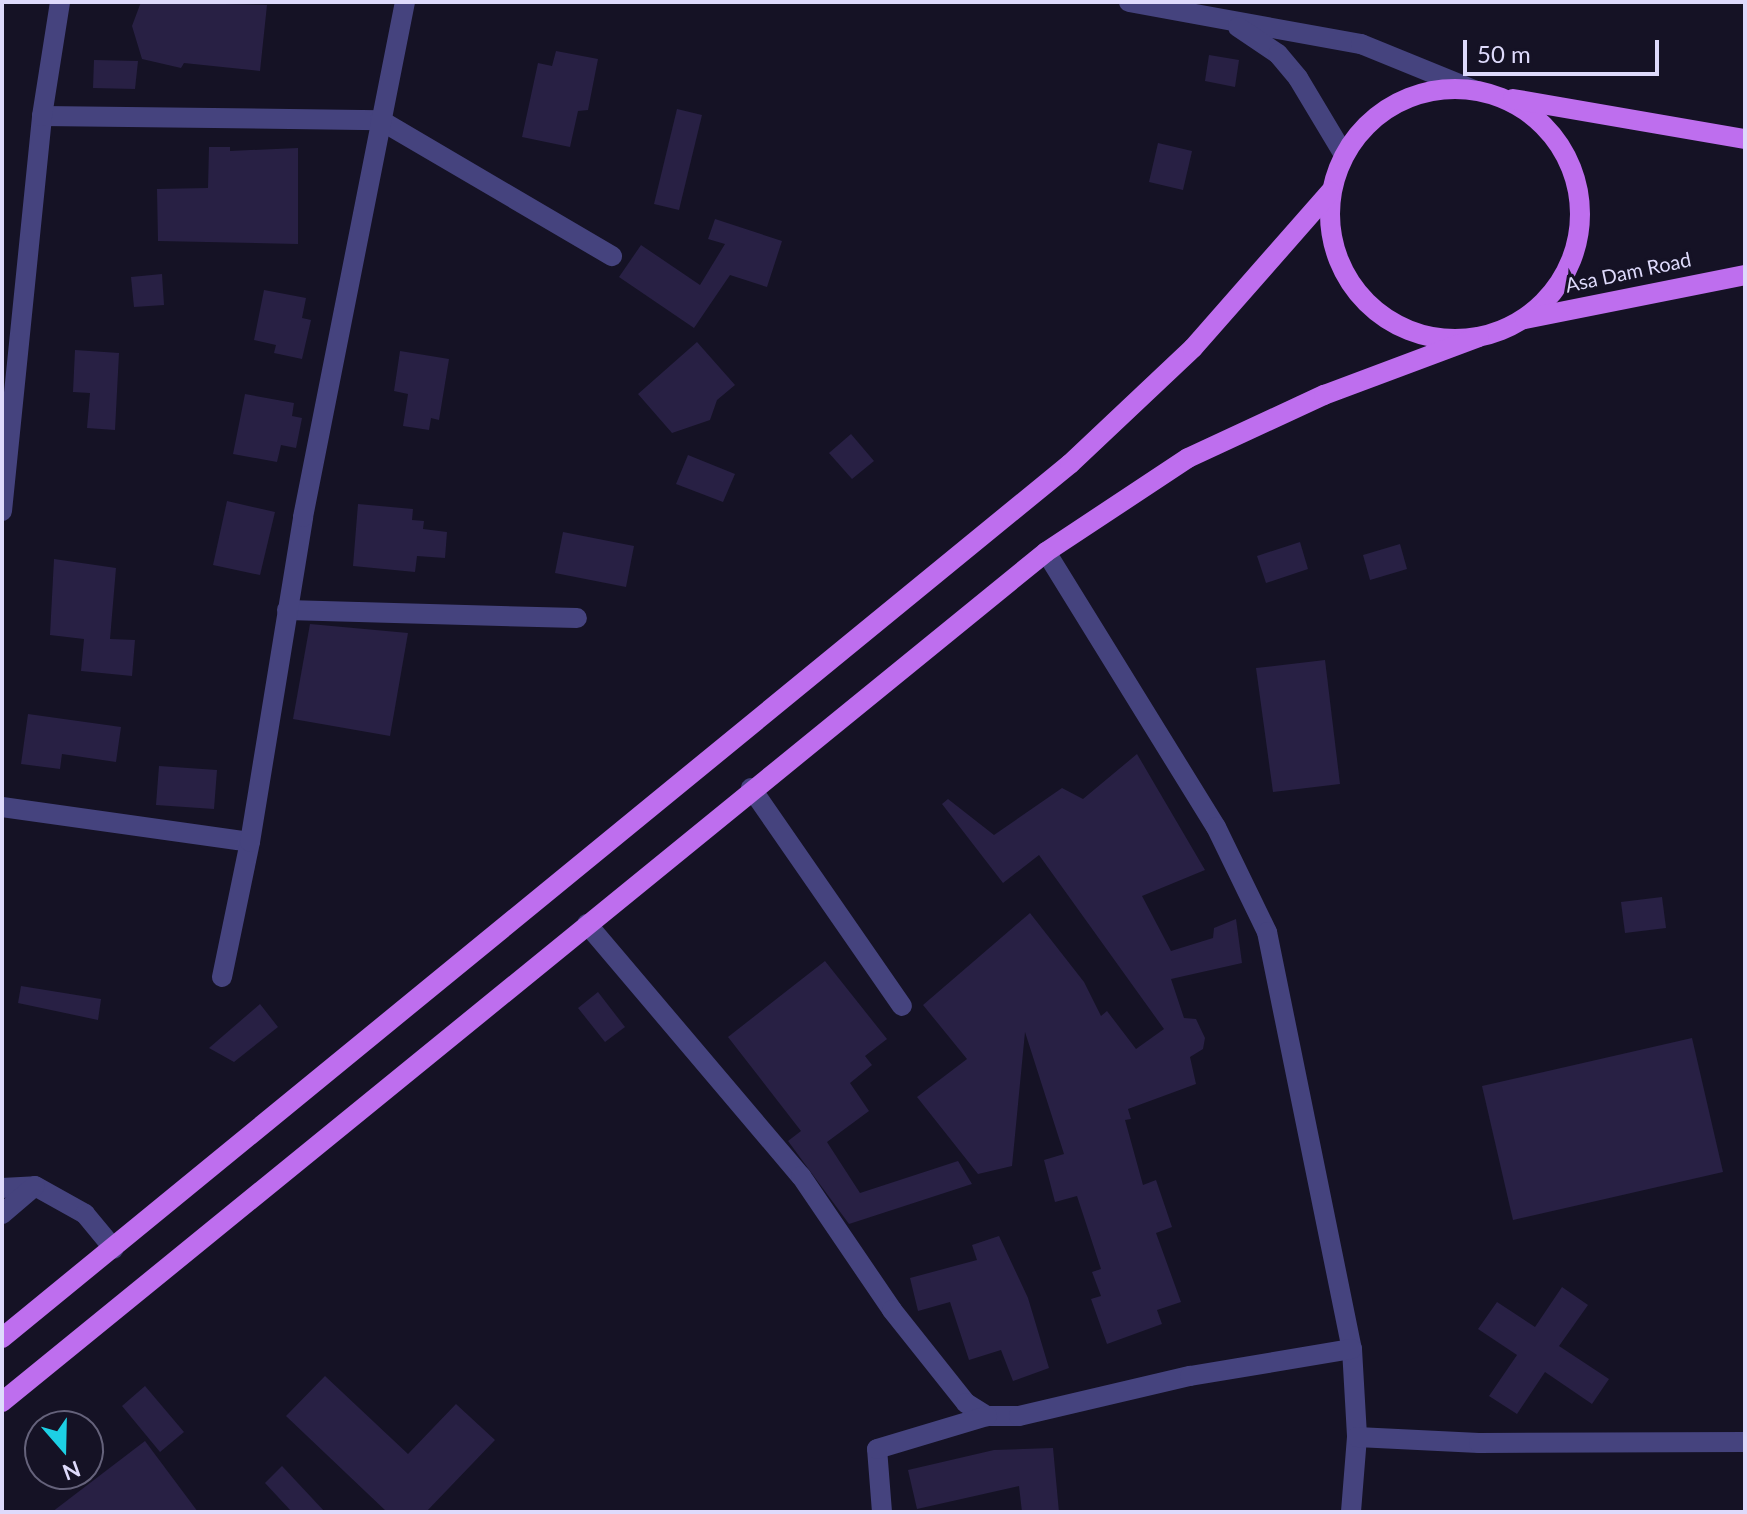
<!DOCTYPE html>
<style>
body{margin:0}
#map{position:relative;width:1747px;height:1514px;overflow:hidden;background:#151225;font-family:Lato,sans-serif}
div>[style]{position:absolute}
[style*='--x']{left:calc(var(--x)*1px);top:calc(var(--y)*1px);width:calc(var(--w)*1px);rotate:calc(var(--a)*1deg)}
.building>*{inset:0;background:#282044}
.minor>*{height:20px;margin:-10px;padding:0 10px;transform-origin:10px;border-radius:10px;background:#45437e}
.major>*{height:20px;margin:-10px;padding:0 10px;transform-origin:10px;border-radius:10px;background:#be6eee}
.major>.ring{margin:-10px;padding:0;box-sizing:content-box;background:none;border:20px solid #be6eee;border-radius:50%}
span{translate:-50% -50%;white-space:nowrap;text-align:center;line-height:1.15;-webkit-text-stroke:6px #151225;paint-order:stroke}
.street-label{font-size:20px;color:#dedafb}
.frame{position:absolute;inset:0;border:4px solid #dedafb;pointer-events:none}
.north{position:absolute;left:24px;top:1410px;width:80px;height:80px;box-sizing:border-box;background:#151225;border:2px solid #65627b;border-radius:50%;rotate:160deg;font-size:22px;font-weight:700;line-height:32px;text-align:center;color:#dedafb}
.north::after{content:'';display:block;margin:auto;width:28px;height:36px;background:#1dd0e4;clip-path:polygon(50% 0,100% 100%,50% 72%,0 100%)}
.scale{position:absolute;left:1463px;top:40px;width:196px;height:36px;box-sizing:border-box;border:4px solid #dedafb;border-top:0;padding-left:10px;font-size:24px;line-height:28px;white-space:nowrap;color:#dedafb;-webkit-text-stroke:6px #151225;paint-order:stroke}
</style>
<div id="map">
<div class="building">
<div style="clip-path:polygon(141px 2px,267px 5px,260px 71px,184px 63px,181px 68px,142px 59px,132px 26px)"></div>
<div style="clip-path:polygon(556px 51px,598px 59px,588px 110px,578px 111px,570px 147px,522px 137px,538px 63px,552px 66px)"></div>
<div style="clip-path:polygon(1209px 55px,1239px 60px,1235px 87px,1205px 81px)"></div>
<div style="clip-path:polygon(94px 60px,138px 61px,135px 89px,93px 88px)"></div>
<div style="clip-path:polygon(677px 109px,702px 115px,679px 210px,654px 204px)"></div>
<div style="clip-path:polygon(1158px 143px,1192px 151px,1183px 190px,1149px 182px)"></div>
<div style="clip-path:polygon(209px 147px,230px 147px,230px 151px,298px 148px,298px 244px,158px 241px,157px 189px,208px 188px)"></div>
<div style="clip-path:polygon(715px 219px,782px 241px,767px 287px,730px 275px,694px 328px,619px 277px,641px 245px,700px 285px,725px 244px,708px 239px)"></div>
<div style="clip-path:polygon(162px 274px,164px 305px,134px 307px,131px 277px)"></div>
<div style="clip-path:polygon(264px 290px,306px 298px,302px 318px,311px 320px,302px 359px,274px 353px,276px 345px,254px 340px)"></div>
<div style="clip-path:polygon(697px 342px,735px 385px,717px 400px,710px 420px,672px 433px,638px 394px)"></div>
<div style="clip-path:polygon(75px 350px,119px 353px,115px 430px,87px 428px,90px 393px,73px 392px)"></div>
<div style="clip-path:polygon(400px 351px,449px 359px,439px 420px,431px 418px,429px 430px,403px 426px,408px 394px,394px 391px)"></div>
<div style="clip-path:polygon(245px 394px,294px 403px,292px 416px,302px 418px,296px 448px,281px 445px,277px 462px,233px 454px)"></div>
<div style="clip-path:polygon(851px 434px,874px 461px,852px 479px,829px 453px)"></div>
<div style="clip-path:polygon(688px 455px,735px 474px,723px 502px,676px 484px)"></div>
<div style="clip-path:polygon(227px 501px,275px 512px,260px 575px,213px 565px)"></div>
<div style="clip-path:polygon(358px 504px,413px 509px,412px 520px,424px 521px,423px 529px,447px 532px,445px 558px,417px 556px,415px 572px,353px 566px)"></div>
<div style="clip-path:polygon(563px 532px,634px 546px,626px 587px,555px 573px)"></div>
<div style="clip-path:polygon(1300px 542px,1308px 569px,1266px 583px,1257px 556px)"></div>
<div style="clip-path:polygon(1400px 544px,1407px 569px,1370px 580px,1363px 555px)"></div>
<div style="clip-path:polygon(54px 559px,116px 568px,110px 639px,135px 640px,132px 676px,81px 671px,84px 639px,50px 635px)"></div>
<div style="clip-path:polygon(310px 624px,408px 633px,390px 736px,293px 719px)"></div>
<div style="clip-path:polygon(1325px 660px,1340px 784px,1273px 792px,1256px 668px)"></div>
<div style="clip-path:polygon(28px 714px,121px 727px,116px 762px,62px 754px,60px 769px,21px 764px)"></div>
<div style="clip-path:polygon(1137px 754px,1205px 870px,1142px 896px,1171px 951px,1213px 938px,1214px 928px,1236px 919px,1242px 963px,1171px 979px,1184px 1018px,1196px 1019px,1205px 1038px,1203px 1049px,1190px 1057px,1196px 1084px,1128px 1109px,1131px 1119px,1125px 1120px,1143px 1185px,1156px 1180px,1172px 1227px,1156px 1233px,1181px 1302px,1157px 1310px,1162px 1324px,1107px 1344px,1091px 1299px,1101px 1296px,1092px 1272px,1101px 1269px,1077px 1196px,1055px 1202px,1044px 1160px,1064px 1154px,1025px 1032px,1012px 1166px,978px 1174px,917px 1097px,967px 1059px,923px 1005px,1030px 913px,1084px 982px,1101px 1016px,1107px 1011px,1136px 1049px,1164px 1029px,1039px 855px,1003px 883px,942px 804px,948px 799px,994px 835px,1062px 788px,1083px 799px)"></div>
<div style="clip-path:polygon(159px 766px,217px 770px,214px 809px,156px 805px)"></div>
<div style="clip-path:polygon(1662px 897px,1666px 928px,1625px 933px,1621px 902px)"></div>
<div style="clip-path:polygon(825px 961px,887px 1039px,865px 1056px,872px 1065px,850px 1083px,869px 1111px,827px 1142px,860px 1193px,958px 1161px,972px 1184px,849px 1224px,788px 1141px,801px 1131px,728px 1037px)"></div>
<div style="clip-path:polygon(21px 986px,101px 999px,98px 1020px,18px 1003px)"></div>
<div style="clip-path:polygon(598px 992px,625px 1027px,605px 1042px,578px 1008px)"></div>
<div style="clip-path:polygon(260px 1004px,278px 1027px,234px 1062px,209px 1048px)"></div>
<div style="clip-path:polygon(1692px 1038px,1723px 1172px,1513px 1220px,1482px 1086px)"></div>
<div style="clip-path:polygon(999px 1236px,1028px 1298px,1049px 1368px,1013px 1381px,1001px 1350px,969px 1360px,950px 1302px,918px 1311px,910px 1278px,977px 1260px,972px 1245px)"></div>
<div style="clip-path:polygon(1562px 1287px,1588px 1305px,1559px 1346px,1609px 1379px,1592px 1404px,1545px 1372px,1517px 1414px,1489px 1396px,1517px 1355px,1478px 1329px,1497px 1302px,1535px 1327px)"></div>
<div style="clip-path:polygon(325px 1376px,408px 1454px,456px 1404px,495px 1440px,426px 1512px,387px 1512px,286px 1416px)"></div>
<div style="clip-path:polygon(145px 1386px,184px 1432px,160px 1452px,122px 1406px)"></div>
<div style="clip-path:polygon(145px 1441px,198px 1512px,52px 1512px)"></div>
<div style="clip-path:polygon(1053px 1448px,1059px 1512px,1022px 1512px,1019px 1486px,917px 1509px,908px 1470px,994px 1450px)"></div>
<div style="clip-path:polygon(282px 1466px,325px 1512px,292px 1512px,265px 1483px)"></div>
</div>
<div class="minor">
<div style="--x:1129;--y:2;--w:236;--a:10.3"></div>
<div style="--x:1361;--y:44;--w:122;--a:22.2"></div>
<div style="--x:1238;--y:27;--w:48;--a:34"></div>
<div style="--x:1278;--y:54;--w:31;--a:50"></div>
<div style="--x:1298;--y:78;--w:90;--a:59.1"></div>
<div style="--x:42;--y:116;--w:338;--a:0.7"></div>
<div style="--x:380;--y:120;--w:269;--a:30.4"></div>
<div style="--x:2;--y:511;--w:397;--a:-84.2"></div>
<div style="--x:42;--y:116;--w:115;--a:-81"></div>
<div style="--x:1046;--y:552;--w:323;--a:58.3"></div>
<div style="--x:1216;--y:827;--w:117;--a:64.1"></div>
<div style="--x:1267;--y:932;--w:426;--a:78.5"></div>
<div style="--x:1352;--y:1349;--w:88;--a:86.7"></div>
<div style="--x:1357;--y:1437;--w:75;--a:94.6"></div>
<div style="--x:287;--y:610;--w:290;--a:1.6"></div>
<div style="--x:751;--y:788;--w:265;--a:55.3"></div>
<div style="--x:2;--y:807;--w:250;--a:8"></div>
<div style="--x:587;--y:924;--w:331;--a:49.7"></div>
<div style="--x:801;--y:1176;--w:162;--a:55.8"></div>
<div style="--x:892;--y:1310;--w:119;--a:51.5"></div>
<div style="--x:966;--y:1403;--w:25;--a:32"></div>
<div style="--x:987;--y:1416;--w:32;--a:0"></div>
<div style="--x:1019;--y:1416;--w:176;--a:-13.2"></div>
<div style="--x:1190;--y:1376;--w:164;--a:-9.5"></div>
<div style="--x:222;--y:977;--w:138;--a:-78.3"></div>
<div style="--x:250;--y:842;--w:329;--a:-80.7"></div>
<div style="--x:303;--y:517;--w:525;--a:-78.8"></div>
<div style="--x:2;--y:1188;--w:33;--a:-3"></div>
<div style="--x:35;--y:1186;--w:57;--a:29.2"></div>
<div style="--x:85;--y:1214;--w:45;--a:50.4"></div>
<div style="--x:2;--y:1214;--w:43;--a:-40.3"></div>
<div style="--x:1357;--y:1437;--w:122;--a:2.8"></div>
<div style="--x:1479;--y:1443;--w:266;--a:-0.2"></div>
<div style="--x:882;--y:1512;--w:63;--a:-94.5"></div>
<div style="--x:877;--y:1449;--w:115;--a:-16.7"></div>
</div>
<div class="major">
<div class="ring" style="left:1330px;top:89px;width:230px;height:230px"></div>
<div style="--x:1513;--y:99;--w:235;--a:9.8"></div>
<div style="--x:1525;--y:319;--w:224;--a:-11.3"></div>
<div style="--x:2;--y:1338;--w:1380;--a:-39.3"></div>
<div style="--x:1070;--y:464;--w:169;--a:-43.3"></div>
<div style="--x:1193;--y:348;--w:208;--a:-48.7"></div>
<div style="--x:2;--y:1402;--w:1346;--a:-39.15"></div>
<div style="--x:1046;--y:552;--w:170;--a:-33.5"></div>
<div style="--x:1188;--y:458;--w:150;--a:-24.9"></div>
<div style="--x:1324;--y:395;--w:165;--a:-20.5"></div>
</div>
<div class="street-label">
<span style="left:1628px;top:272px;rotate:-12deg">Asa Dam Road</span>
</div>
<div class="frame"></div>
<div class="north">N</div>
<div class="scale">50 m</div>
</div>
